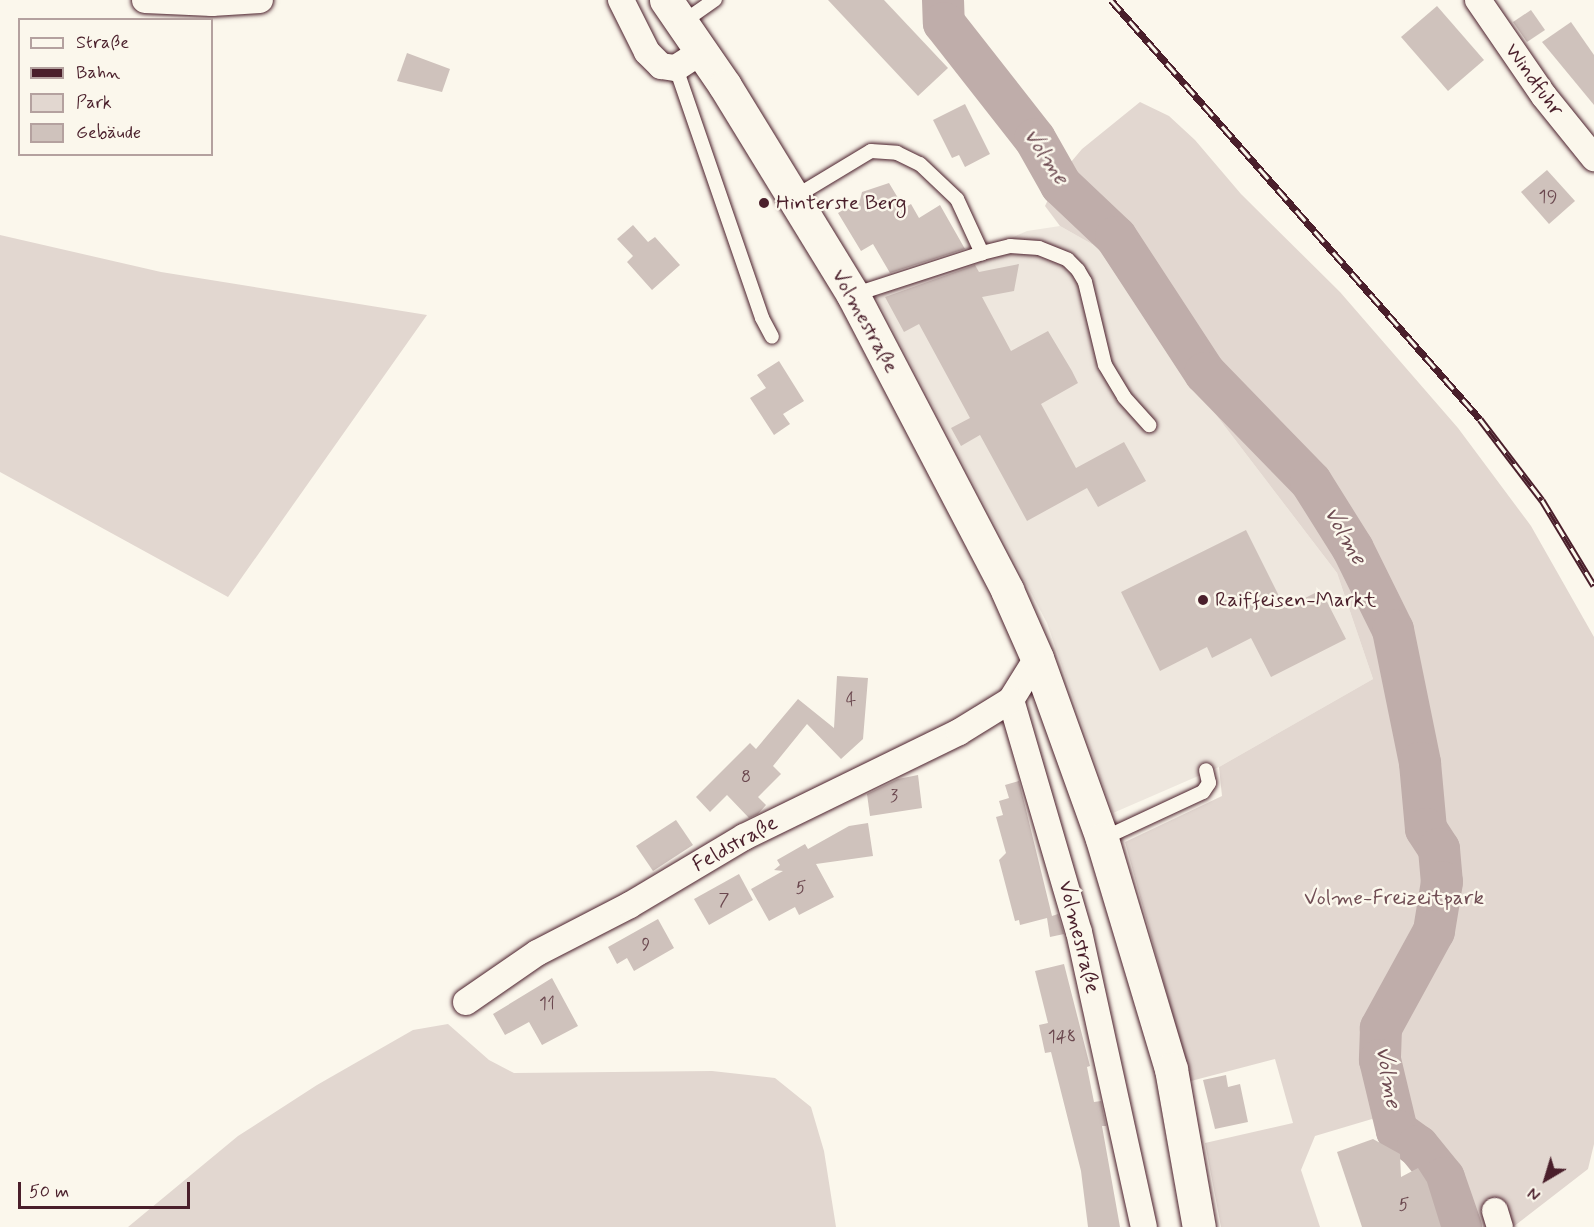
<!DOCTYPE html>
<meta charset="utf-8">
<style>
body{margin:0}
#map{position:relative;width:1594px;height:1227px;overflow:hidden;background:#fbf7ec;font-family:Mynerve,sans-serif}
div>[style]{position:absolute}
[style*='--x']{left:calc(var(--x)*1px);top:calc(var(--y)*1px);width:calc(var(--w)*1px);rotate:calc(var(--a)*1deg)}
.built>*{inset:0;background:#eee7de}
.green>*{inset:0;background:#e2d7d0}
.river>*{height:42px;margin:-21px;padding:0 21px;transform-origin:21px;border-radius:21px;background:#bfadaa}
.building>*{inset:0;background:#cfc2bc}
.roads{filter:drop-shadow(0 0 2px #4a1f2b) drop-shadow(0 0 2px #4a1f2b)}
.lane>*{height:14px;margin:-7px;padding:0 7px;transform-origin:7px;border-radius:7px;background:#fbf7ec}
.street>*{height:26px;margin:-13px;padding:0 13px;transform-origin:13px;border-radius:13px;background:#fbf7ec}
.primary>*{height:33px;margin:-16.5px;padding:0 16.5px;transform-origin:16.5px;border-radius:16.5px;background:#fbf7ec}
.rail>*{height:7px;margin-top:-3.5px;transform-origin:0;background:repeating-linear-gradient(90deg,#fbf7ec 0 14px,#4a1f2b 0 28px);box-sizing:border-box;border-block:2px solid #4a1f2b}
.dots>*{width:16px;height:16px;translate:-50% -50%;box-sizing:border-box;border:3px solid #fbf7ec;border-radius:50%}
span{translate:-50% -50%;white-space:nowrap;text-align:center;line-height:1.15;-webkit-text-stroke:5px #fbf7ec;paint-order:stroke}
.number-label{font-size:18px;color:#6b484f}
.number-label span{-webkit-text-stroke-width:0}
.street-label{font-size:21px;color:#4a1f2b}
.poi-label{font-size:21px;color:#4a1f2b}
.left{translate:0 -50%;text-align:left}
.park-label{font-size:21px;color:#704d54}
.water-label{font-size:22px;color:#6d4a51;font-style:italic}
.legend{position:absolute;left:18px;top:18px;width:195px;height:138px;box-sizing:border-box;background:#fbf7ec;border:2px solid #b4a19f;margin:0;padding:8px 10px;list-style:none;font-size:18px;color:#4a1f2b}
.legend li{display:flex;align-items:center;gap:12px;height:30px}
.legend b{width:30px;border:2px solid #b4a19f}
.north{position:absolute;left:1516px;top:1149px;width:60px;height:60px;-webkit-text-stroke:4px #fbf7ec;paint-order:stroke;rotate:218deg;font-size:16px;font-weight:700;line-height:24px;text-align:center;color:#4a1f2b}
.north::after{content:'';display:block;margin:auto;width:21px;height:27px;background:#4a1f2b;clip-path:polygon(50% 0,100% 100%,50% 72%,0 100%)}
.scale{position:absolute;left:18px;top:1182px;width:172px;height:27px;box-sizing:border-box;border:3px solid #4a1f2b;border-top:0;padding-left:8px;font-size:18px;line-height:21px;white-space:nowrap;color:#4a1f2b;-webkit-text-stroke:4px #fbf7ec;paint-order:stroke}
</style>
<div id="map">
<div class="built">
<div style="clip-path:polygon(1060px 226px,1097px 247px,1171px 356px,1337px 573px,1373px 679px,1219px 767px,1113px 813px,1047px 623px,876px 297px,1027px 231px)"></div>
</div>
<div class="green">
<div style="clip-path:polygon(1140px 102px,1169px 116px,1195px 140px,1241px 194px,1340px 292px,1458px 428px,1531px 526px,1594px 637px,1594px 1144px,1588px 1169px,1513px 1227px,1452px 1227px,1442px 1194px,1407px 1148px,1372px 1119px,1315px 1136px,1301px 1170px,1320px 1227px,1221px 1227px,1205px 1143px,1293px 1123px,1275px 1059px,1191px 1081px,1125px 842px,1222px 796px,1219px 767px,1373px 679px,1337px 573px,1171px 356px,1097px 247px,1060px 226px,1045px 206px,1060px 175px,1082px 149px)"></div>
<div style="clip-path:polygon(0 235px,161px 272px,427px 315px,228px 597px,0 472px)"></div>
<div style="clip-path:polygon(448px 1024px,489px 1060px,514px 1073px,712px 1071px,775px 1078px,811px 1107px,824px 1151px,836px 1227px,128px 1227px,238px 1136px,317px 1085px,413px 1030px)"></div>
</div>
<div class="river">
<div style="--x:943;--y:0;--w:23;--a:88"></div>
<div style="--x:944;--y:23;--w:147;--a:51.9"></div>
<div style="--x:1035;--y:139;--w:53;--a:60.5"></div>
<div style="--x:1061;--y:185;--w:76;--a:43.4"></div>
<div style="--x:1116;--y:237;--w:163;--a:56.8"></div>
<div style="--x:1205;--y:373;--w:152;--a:45.8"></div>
<div style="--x:1311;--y:482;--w:79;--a:57.9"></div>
<div style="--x:1353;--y:549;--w:90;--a:63.7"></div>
<div style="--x:1393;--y:630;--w:136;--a:78.5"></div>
<div style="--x:1420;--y:763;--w:66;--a:84.8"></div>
<div style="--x:1426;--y:829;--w:24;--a:57"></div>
<div style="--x:1439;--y:849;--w:33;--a:85"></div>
<div style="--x:1442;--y:882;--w:50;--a:99.3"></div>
<div style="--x:1434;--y:931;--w:111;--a:118.7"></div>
<div style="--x:1381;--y:1028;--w:32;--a:92"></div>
<div style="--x:1380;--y:1060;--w:73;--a:76.5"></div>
<div style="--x:1397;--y:1131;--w:26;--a:36"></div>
<div style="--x:1418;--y:1146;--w:41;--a:50.9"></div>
<div style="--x:1444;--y:1178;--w:52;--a:70.9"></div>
</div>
<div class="building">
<div style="clip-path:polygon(828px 0,884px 0,948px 68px,918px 96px)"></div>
<div style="clip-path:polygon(1437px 6px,1484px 60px,1448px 91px,1401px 37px)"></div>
<div style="clip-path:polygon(1531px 10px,1545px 30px,1527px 42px,1513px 22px)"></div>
<div style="clip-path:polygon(1571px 22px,1594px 55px,1594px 105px,1542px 42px)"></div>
<div style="clip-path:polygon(407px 53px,450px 69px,442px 92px,397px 81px)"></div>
<div style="clip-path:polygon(965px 104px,990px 154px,965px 167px,959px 155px,952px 158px,933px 120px)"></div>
<div style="clip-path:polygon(1547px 170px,1575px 201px,1549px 224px,1521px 192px)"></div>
<div style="clip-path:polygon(889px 183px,904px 208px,911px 204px,919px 218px,940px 205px,965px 249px,890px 273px,873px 244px,861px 251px,838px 213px,860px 200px,862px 192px)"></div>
<div style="clip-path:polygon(633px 225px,648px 242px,655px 237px,680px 265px,652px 290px,627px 262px,633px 256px,617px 239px)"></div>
<div style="clip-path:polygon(1019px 264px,1014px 291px,982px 297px,1011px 351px,1048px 331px,1072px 371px,1078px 383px,1041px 404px,1076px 468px,1124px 442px,1146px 481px,1098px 507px,1087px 488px,1027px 521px,980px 435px,961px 446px,951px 428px,970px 418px,919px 324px,904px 332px,885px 297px,975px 265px,979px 272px)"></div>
<div style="clip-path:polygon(779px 361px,804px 401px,783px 414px,790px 424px,774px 435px,750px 398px,766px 388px,757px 375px)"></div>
<div style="clip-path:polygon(1246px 530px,1285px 608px,1321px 590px,1346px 639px,1271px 677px,1251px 638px,1212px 658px,1207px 647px,1160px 671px,1121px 592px)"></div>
<div style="clip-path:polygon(837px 676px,868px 678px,863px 739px,841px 759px,807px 724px,773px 766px,781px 774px,758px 797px,766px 805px,758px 814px,749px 818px,727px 795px,710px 812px,696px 797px,750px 743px,756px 749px,798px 699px,834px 728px)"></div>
<div style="clip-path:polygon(918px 775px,922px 808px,870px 816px,867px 794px,898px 779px)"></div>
<div style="clip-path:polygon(1019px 781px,1052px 916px,1058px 914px,1064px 934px,1050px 937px,1047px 918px,1020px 925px,1019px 920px,1015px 921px,999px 860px,1006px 853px,996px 817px,1003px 815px,999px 801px,1009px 798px,1005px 785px)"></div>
<div style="clip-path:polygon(676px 820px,693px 845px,653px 871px,636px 846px)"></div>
<div style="clip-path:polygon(868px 823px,873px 856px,816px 864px,834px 897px,799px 915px,795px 907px,769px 921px,751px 889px,783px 871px,774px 870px,780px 865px,777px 860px,805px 844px,808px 849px,849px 826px)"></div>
<div style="clip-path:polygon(739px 874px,753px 900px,709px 925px,694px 899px)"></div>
<div style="clip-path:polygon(658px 919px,674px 948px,634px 971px,627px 958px,617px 964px,608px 947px)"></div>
<div style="clip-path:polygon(1064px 964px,1090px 1066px,1087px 1067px,1094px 1102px,1101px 1101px,1106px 1126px,1102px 1126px,1120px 1227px,1088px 1227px,1081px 1171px,1051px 1052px,1045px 1053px,1039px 1025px,1048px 1023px,1035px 971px)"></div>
<div style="clip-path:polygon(552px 978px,578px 1026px,542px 1045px,529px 1022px,505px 1035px,493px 1014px)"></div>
<div style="clip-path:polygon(1226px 1075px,1228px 1087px,1240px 1084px,1248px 1122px,1215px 1129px,1203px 1080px)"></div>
<div style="clip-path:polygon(1373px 1139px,1400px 1154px,1401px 1177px,1418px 1168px,1427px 1182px,1441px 1227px,1362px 1227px,1337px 1152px)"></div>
</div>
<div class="roads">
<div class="lane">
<div style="--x:683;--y:22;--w:39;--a:-35"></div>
<div style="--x:676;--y:68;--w:264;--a:71"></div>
<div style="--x:762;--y:318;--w:21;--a:62"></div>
<div style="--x:793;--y:198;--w:91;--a:-31.1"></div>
<div style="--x:871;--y:151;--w:26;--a:4"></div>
<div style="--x:897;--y:153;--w:25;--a:26"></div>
<div style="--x:920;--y:164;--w:51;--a:43.4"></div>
<div style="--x:957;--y:199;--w:60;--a:65.2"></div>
<div style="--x:982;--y:253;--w:29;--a:-14"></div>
<div style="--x:1010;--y:246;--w:29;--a:4"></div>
<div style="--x:1039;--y:248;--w:31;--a:22"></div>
<div style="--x:1068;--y:260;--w:14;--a:45"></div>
<div style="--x:1078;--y:270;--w:14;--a:60"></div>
<div style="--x:1085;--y:282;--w:85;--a:76.5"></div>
<div style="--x:1105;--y:365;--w:37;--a:59"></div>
<div style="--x:1124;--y:397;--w:38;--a:48"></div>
<div style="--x:853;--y:295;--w:136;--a:-18"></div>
<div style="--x:1102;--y:839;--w:111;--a:-25"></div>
<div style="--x:1203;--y:792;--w:11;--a:-56"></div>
<div style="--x:1209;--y:783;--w:13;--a:-103"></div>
</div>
<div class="street">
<div style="--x:145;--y:0;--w:67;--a:2.6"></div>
<div style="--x:212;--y:3;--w:48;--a:-3.6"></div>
<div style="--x:621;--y:0;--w:58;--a:63.4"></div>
<div style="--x:647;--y:52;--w:20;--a:45"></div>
<div style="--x:661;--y:66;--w:15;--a:8"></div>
<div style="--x:676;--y:68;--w:31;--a:-33"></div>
<div style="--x:1478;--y:0;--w:116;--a:55.5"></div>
<div style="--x:1544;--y:96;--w:80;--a:51.1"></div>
<div style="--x:1037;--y:658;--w:49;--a:121.8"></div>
<div style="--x:1011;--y:700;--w:242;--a:73.7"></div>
<div style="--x:1079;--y:932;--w:302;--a:77.6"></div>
<div style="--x:466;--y:1002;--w:86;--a:-34.6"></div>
<div style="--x:537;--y:953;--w:105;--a:-27.3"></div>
<div style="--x:630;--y:905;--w:133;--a:-30.8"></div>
<div style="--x:744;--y:837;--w:239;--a:-26"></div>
<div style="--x:959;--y:732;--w:61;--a:-31.6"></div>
<div style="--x:1495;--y:1211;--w:17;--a:73"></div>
</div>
<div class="primary">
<div style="--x:666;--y:0;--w:104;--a:55.5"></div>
<div style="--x:725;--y:86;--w:245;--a:58.5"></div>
<div style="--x:853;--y:295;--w:333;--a:62.4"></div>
<div style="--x:1007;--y:590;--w:74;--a:66.2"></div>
<div style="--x:1037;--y:658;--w:192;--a:70.2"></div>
<div style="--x:1102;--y:839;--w:240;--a:73.3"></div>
<div style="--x:1171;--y:1069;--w:160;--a:80"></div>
</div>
</div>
<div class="rail">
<div style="--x:1111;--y:0;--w:558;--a:48.63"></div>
<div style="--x:1480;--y:419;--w:102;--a:52.6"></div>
<div style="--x:1542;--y:500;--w:100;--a:58.8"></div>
</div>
<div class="dots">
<div style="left:764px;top:203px;background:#4a1f2b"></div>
<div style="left:1203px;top:600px;background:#4a1f2b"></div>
</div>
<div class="number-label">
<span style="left:1548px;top:197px">19</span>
<span style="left:851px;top:700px">4</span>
<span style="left:746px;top:777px">8</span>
<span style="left:894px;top:796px">3</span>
<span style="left:801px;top:888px">5</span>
<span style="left:724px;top:900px">7</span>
<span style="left:646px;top:945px">9</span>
<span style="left:547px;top:1004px">11</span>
<span style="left:1062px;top:1037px">148</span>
<span style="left:1404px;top:1205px">5</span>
</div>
<div class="street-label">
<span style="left:1534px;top:80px;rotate:54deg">Windfuhr</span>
<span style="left:865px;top:321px;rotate:61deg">Volmestraße</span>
<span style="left:735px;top:844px;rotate:-29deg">Feldstraße</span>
<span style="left:1079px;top:937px;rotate:76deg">Volmestraße</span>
</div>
<div class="poi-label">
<span class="left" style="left:776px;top:203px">Hinterste Berg</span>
<span class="left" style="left:1215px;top:600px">Raiffeisen-Markt</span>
</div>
<div class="park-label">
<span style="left:1394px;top:898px">Volme-Freizeitpark</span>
</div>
<div class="water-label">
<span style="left:1045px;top:157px;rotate:56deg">Volme</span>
<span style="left:1344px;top:536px;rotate:60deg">Volme</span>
<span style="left:1387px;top:1077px;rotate:80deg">Volme</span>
</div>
<ul class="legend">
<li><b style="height:8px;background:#fbf7ec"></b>Straße</li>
<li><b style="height:8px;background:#4a1f2b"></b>Bahn</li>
<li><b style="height:16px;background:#e2d7d0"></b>Park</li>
<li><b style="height:16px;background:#cfc2bc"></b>Gebäude</li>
</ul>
<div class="north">N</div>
<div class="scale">50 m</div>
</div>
